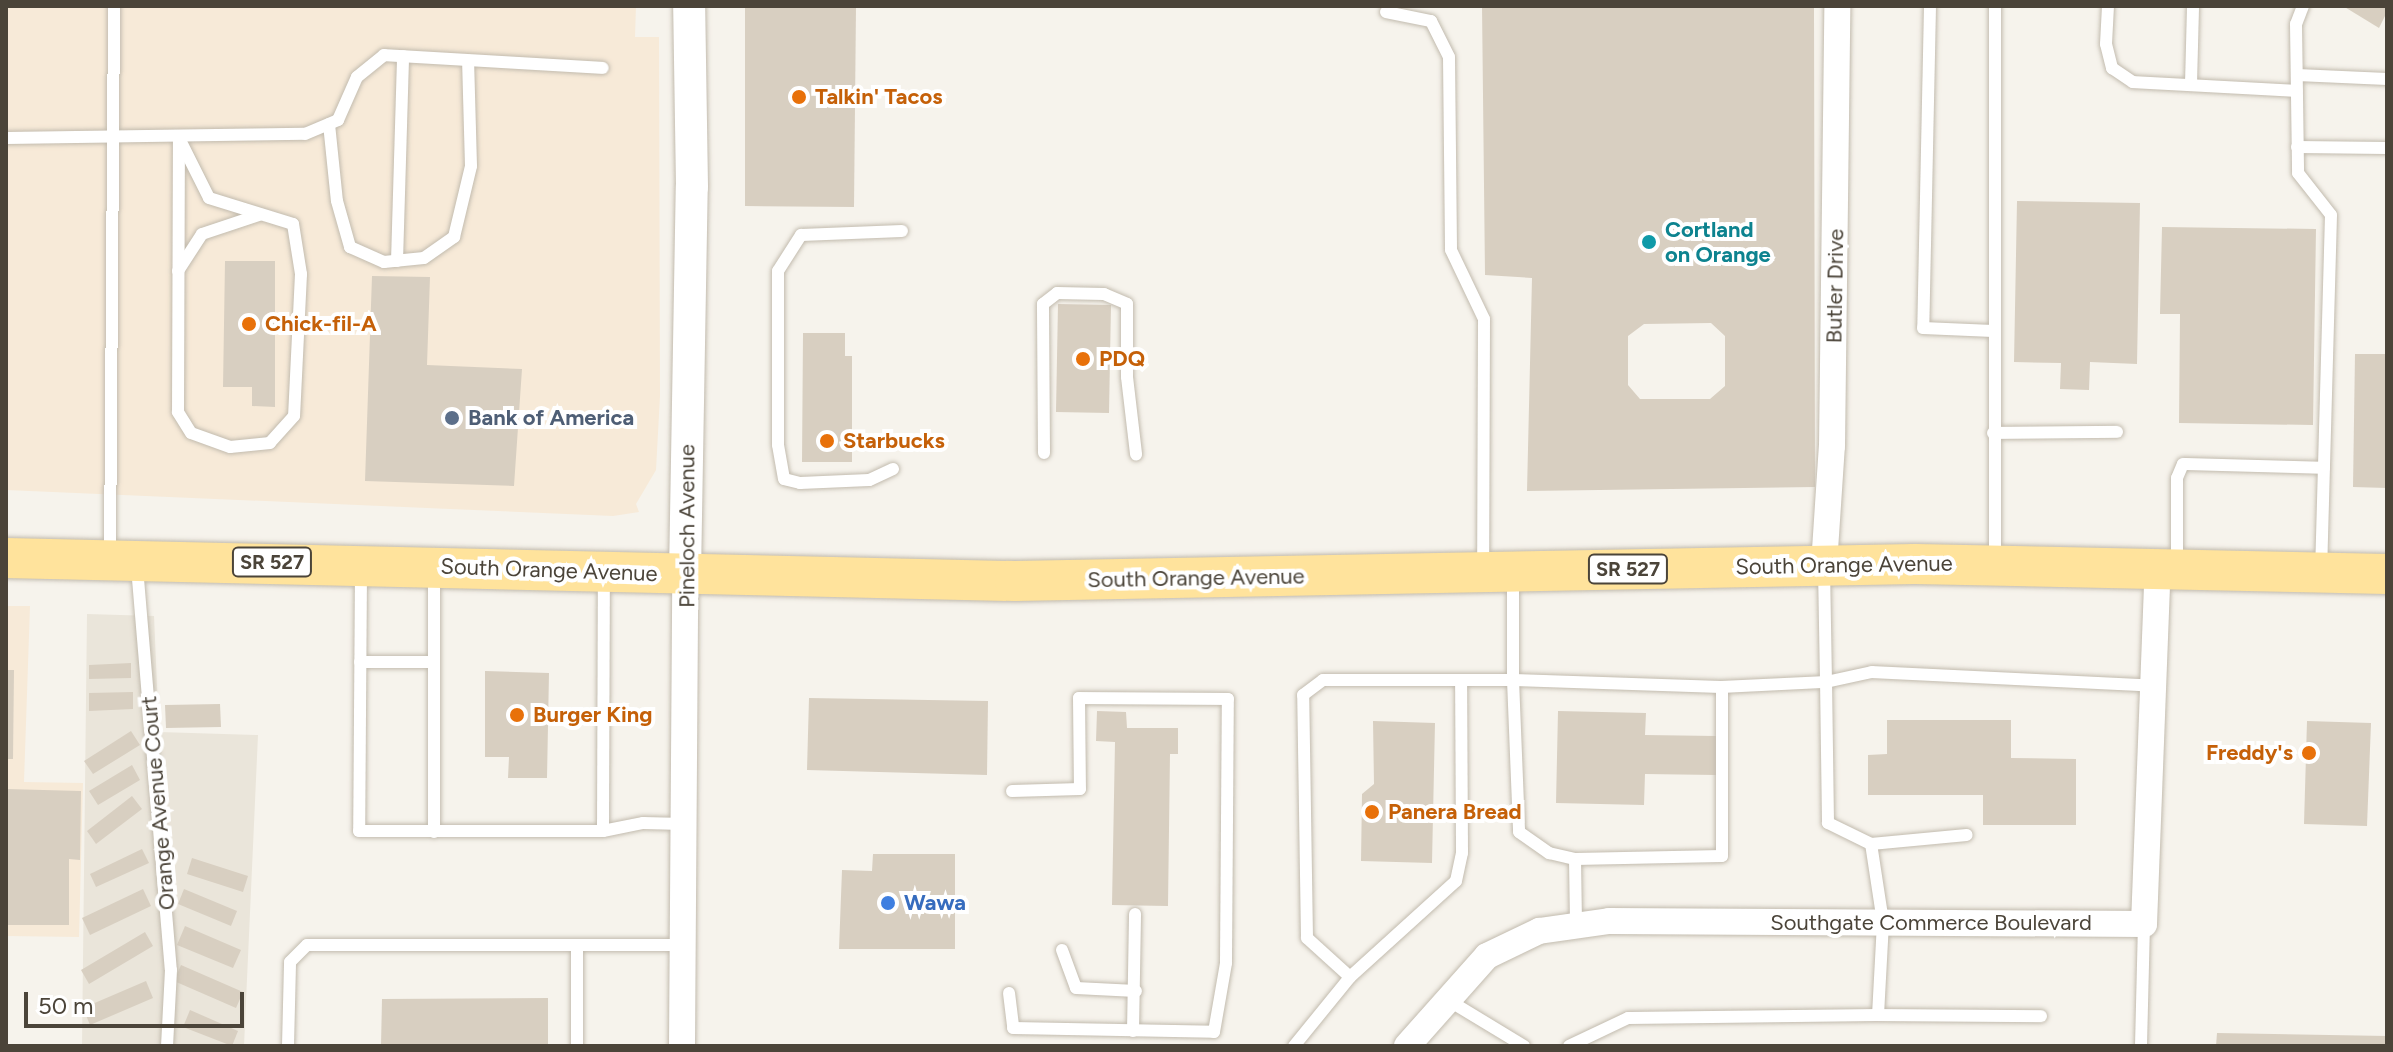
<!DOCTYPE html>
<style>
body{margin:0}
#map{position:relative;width:2393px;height:1052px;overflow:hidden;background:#f6f3ec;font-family:Figtree,sans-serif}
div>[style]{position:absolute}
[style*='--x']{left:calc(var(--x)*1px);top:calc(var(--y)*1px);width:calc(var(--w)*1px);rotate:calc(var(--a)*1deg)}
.residential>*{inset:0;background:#eae5da}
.commercial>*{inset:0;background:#f7ead8}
.building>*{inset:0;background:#d8cfc1}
.roads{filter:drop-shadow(0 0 2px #c2bbae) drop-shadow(0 0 2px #c2bbae)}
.service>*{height:12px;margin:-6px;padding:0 6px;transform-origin:6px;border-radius:6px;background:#fff}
.minor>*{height:26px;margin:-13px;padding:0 13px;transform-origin:13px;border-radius:13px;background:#fff}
.tertiary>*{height:32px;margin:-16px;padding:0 16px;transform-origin:16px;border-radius:16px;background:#fff}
.primary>*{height:40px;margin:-20px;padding:0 20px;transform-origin:20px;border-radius:20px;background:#ffe39c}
.dots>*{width:22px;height:22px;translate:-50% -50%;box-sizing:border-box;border:4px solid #fff;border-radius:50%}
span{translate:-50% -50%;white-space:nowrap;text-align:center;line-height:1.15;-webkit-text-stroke:8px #fff;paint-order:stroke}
.shield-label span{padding:2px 6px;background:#fff;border:2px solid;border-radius:6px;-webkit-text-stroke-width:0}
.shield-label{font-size:20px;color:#4b4439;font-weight:700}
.food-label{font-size:22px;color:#c56008;font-weight:700}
.left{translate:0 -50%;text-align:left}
.right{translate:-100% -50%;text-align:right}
.culture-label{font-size:22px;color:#0d838f;font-weight:700}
.street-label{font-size:22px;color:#4b4439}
.service-label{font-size:22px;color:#4e5e75;font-weight:700}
.shop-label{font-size:22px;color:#366cbe;font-weight:700}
.frame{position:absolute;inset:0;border:8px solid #4b4439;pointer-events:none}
.scale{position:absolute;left:24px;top:992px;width:220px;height:36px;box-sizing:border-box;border:4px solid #4b4439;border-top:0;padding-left:10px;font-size:24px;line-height:28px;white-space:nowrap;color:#4b4439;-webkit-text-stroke:6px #fff;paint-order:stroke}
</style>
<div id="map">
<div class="residential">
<div style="clip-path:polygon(87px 614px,154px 616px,159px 732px,258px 735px,244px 1046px,82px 1046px)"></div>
</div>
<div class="commercial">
<div style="clip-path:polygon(6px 6px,636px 6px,635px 37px,659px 37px,660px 396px,656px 470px,636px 504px,639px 512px,613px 516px,6px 490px)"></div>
<div style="clip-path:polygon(6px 606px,30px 606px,24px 782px,83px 783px,79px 937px,6px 936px)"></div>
</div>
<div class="building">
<div style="clip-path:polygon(745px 6px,856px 6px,854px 207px,745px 206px)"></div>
<div style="clip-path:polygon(evenodd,1482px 6px,1814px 6px,1815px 487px,1527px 491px,1532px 278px,1485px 275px,1482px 6px,1711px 323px,1725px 336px,1725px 386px,1710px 399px,1640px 399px,1628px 385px,1628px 336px,1644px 324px,1711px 323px)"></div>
<div style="clip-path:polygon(2343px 6px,2387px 6px,2387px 12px,2379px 28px)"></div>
<div style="clip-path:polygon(2017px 201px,2140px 203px,2137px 364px,2090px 362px,2089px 390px,2060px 389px,2061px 363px,2014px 362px)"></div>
<div style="clip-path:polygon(2162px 227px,2316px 229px,2313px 425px,2179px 423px,2180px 314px,2160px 314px)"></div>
<div style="clip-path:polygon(225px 261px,275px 261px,275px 407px,252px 406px,252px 387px,223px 387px)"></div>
<div style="clip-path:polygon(372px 276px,430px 277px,427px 365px,522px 369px,514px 486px,365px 481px)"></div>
<div style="clip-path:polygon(1058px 304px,1111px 305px,1109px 413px,1056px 412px)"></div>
<div style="clip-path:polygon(803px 333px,845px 333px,845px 356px,852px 356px,852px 462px,802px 462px)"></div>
<div style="clip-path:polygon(2355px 354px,2387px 354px,2387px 488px,2353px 487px)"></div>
<div style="clip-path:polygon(131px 663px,131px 678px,89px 679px,89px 665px)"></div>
<div style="clip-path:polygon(6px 670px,14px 670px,13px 759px,6px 759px)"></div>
<div style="clip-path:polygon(485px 671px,549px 673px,547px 778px,508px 778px,509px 757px,485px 757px)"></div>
<div style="clip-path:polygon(133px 692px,133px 709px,89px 711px,89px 693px)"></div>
<div style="clip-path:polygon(809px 698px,988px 701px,987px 775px,807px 770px)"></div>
<div style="clip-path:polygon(220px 704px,221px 727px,166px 728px,165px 705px)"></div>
<div style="clip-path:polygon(1097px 711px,1126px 712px,1127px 728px,1178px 728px,1178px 754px,1170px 754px,1168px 906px,1112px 905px,1115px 742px,1096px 741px)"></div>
<div style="clip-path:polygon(1558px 711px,1646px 713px,1645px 735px,1716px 736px,1716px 775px,1645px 774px,1644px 805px,1556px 803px)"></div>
<div style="clip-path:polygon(1887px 720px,2011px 720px,2011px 758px,2076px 759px,2076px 825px,1983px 825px,1983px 795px,1868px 795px,1868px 755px,1887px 754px)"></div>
<div style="clip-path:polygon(1373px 721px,1435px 723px,1432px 863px,1361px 861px,1362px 794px,1374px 784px)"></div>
<div style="clip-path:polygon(2307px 721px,2371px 723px,2367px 826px,2304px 824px)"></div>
<div style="clip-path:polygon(131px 731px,140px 745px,93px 774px,84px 761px)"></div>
<div style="clip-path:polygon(132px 765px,140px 780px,98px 805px,89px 791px)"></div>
<div style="clip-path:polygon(6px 789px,81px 791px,80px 860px,69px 859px,69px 925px,6px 925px)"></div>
<div style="clip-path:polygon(132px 796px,142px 809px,96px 844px,87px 831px)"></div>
<div style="clip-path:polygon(142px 849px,149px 863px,96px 887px,90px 874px)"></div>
<div style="clip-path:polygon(873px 854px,955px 854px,955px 949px,839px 949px,842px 870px,872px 871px)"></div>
<div style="clip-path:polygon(192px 858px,248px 876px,243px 892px,187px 874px)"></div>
<div style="clip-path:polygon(143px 889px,151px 906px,90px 935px,82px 918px)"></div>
<div style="clip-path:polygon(184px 889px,237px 911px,231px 926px,178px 904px)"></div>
<div style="clip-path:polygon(185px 926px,241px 950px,233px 968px,177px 945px)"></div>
<div style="clip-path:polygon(145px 932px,153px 946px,89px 984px,81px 970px)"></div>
<div style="clip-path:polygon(181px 965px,243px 992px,236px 1008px,174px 981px)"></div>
<div style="clip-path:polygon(146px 981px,153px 998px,90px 1025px,83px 1008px)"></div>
<div style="clip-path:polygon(548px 998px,548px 1046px,381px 1046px,382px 999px)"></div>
<div style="clip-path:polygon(190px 1010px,238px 1031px,232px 1046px,183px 1027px)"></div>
<div style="clip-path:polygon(2217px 1033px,2387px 1036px,2387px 1046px,2216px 1046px)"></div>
</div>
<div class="roads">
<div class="service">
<div style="--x:1930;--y:6;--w:322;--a:91.2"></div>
<div style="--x:1923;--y:328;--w:70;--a:2.5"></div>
<div style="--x:1995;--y:6;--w:554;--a:90"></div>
<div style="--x:2108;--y:6;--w:38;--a:93"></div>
<div style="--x:2106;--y:44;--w:25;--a:76"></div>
<div style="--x:2112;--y:68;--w:25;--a:34"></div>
<div style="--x:2133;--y:82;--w:164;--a:3.1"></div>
<div style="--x:2303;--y:6;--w:19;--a:111"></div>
<div style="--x:2296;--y:24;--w:149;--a:89.2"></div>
<div style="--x:2298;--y:173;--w:53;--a:51.8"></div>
<div style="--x:2331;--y:215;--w:354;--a:91.6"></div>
<div style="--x:1386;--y:12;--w:46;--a:11.3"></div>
<div style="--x:1431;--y:21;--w:40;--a:63.4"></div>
<div style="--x:1449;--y:57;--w:193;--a:89.4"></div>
<div style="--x:1451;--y:250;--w:76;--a:64.4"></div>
<div style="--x:1484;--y:319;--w:249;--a:90.2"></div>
<div style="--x:2297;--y:75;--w:90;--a:2.5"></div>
<div style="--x:2191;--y:84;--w:78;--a:-88.5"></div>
<div style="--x:329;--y:124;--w:77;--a:84.1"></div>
<div style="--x:337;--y:201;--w:48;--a:74.2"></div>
<div style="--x:350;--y:247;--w:37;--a:24"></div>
<div style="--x:384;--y:262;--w:40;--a:-5.7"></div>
<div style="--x:424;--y:258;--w:37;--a:-35"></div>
<div style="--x:454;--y:237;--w:73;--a:-76.5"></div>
<div style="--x:471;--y:166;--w:105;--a:-91.6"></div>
<div style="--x:6;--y:138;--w:299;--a:-0.8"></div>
<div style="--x:305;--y:134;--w:36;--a:-23"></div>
<div style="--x:338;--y:120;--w:47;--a:-66.2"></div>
<div style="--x:357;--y:77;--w:35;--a:-39"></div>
<div style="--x:384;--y:55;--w:219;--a:3.4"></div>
<div style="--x:179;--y:138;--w:67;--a:63.4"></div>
<div style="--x:209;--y:198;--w:88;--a:17.2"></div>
<div style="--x:293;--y:224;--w:51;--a:80.9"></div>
<div style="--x:301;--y:274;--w:142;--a:92.8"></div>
<div style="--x:294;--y:416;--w:36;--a:132"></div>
<div style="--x:270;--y:443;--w:40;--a:174.3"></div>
<div style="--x:230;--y:447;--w:41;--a:-160.3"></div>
<div style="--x:191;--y:433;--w:25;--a:-122"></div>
<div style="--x:178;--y:412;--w:274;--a:-89.8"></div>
<div style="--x:2297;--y:147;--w:90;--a:0.6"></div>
<div style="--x:397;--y:261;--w:205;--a:-88.3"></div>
<div style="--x:178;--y:271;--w:44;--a:-57"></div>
<div style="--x:202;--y:234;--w:60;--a:-18.4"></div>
<div style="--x:1993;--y:433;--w:124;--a:-0.5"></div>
<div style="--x:1044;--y:453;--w:149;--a:-90.4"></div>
<div style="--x:1043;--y:304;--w:18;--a:-38"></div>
<div style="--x:1057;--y:293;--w:47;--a:1.2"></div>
<div style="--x:1104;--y:294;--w:25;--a:23"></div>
<div style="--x:1127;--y:304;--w:73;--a:90"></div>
<div style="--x:1127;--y:377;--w:78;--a:83.3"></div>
<div style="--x:893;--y:469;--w:26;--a:155"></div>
<div style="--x:869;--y:480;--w:69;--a:177.5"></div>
<div style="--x:800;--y:483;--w:16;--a:-166"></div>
<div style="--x:784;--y:479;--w:35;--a:-100"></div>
<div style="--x:778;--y:445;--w:174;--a:-90"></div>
<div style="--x:778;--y:271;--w:43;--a:-57.4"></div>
<div style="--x:801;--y:235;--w:101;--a:-2.3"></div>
<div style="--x:110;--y:555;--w:549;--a:-89.58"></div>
<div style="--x:2177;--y:566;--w:88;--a:-90"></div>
<div style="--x:2177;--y:478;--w:15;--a:-67"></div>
<div style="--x:2183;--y:464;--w:141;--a:1.6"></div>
<div style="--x:137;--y:567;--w:404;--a:85.2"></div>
<div style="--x:171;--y:970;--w:76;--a:93"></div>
<div style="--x:361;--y:571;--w:260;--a:90.4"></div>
<div style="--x:359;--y:831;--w:244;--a:0"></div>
<div style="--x:603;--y:831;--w:41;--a:-11.3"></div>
<div style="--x:643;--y:823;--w:41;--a:1.4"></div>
<div style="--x:434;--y:571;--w:261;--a:90"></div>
<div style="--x:360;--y:662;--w:74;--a:0"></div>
<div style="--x:1722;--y:687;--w:104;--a:-2.8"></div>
<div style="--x:1826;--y:682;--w:112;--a:-91"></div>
<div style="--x:603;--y:831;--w:253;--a:-89.8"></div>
<div style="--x:1871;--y:844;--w:96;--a:-5.4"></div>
<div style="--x:1575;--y:859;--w:147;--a:-1.2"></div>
<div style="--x:1722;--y:856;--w:169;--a:-90"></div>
<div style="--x:1722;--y:687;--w:209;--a:-178.1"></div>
<div style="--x:1513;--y:680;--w:152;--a:87.7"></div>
<div style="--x:1519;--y:832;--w:37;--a:35"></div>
<div style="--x:1549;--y:853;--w:27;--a:13"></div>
<div style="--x:1575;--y:859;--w:67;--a:89.1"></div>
<div style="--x:577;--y:945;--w:101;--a:90"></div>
<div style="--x:1062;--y:950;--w:40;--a:69.8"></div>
<div style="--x:1076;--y:988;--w:60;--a:2.9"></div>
<div style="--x:1350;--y:977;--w:58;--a:-137.8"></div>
<div style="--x:1307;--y:938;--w:243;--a:-90.9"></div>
<div style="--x:1303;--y:695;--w:25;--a:-37"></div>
<div style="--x:1323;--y:680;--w:190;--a:0"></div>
<div style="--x:1513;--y:680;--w:104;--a:-90"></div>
<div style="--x:1009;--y:993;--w:35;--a:83"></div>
<div style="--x:1013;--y:1028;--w:201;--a:1.1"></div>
<div style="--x:1214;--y:1032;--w:70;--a:-80.1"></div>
<div style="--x:1226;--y:963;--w:264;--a:-89.6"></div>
<div style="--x:1228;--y:699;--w:149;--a:-179.6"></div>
<div style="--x:1079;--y:698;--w:91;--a:89.4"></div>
<div style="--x:1080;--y:789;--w:68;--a:178.3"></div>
<div style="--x:1448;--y:1000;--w:89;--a:31.2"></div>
<div style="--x:1878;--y:1015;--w:163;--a:0.4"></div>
<div style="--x:1133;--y:1031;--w:117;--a:-89"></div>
<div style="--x:288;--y:1046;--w:84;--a:-88.6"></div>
<div style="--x:290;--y:962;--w:24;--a:-45"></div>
<div style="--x:307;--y:945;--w:377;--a:0"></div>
<div style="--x:1294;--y:1046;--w:89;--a:-50.9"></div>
<div style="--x:1350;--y:977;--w:143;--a:-42.2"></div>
<div style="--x:1456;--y:881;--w:29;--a:-78"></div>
<div style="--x:1462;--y:853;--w:173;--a:-90.3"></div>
<div style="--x:1569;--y:1046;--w:65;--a:-25.4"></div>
<div style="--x:1628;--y:1018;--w:250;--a:-0.7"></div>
<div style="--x:1878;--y:1015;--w:93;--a:-86.9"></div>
<div style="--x:1883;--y:922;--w:79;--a:-98.7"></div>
<div style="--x:1871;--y:844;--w:48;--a:-154"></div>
<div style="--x:1828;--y:823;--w:141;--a:-90.8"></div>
<div style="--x:1826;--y:682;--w:47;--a:-12.3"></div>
<div style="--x:1872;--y:672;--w:282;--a:2.8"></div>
<div style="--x:2141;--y:1046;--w:122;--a:-88.6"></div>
</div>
<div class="minor">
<div style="--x:1824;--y:565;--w:119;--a:-86.2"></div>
<div style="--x:1832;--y:446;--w:440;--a:-89.3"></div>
<div style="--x:682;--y:1046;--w:472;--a:-89.6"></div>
<div style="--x:1407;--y:1046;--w:120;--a:-48.4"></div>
<div style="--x:1487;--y:956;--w:58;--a:-25.7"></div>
<div style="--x:1539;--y:931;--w:71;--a:-8.1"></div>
<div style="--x:1609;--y:921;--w:535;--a:0.32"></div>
<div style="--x:2144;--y:924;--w:357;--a:-87.8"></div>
</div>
<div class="tertiary">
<div style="--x:685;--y:574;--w:387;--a:-89"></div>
<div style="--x:692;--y:187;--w:181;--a:-90.9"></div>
</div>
<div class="primary">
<div style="--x:6;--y:558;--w:1009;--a:1.31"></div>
<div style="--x:1015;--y:581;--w:900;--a:-1.08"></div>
<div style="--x:1915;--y:564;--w:472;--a:1.2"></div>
</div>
</div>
<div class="dots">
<div style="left:799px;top:97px;background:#e8710a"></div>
<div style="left:1649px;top:242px;background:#0f9aa8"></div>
<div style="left:249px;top:324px;background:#e8710a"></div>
<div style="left:1083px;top:359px;background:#e8710a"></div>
<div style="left:452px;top:418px;background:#5c6f8a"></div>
<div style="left:827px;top:441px;background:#e8710a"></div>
<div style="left:517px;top:715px;background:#e8710a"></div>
<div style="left:2309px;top:753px;background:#e8710a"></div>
<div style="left:1372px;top:812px;background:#e8710a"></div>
<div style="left:888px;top:903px;background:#3f7fe0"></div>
</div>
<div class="shield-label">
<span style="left:272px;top:562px">SR 527</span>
<span style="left:1628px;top:569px">SR 527</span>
</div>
<div class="food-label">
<span class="left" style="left:815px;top:97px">Talkin' Tacos</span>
<span class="left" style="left:265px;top:324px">Chick-fil-A</span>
<span class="left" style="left:1099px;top:359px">PDQ</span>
<span class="left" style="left:843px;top:441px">Starbucks</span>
<span class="left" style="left:533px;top:715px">Burger King</span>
<span class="right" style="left:2293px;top:753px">Freddy's</span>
<span class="left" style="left:1388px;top:812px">Panera Bread</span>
</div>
<div class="culture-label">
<span class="left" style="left:1665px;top:242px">Cortland<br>on Orange</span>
</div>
<div class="street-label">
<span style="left:1835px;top:286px;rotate:-89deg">Butler Drive</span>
<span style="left:687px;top:526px;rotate:-90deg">Pineloch Avenue</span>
<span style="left:1844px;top:565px;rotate:-1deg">South Orange Avenue</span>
<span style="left:549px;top:570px;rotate:2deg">South Orange Avenue</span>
<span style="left:1196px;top:578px;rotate:-1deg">South Orange Avenue</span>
<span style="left:158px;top:803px;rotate:-95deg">Orange Avenue Court</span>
<span style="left:1931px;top:923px">Southgate Commerce Boulevard</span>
</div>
<div class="service-label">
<span class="left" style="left:468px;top:418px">Bank of America</span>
</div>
<div class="shop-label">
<span class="left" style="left:904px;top:903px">Wawa</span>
</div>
<div class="frame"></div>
<div class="scale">50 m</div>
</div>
